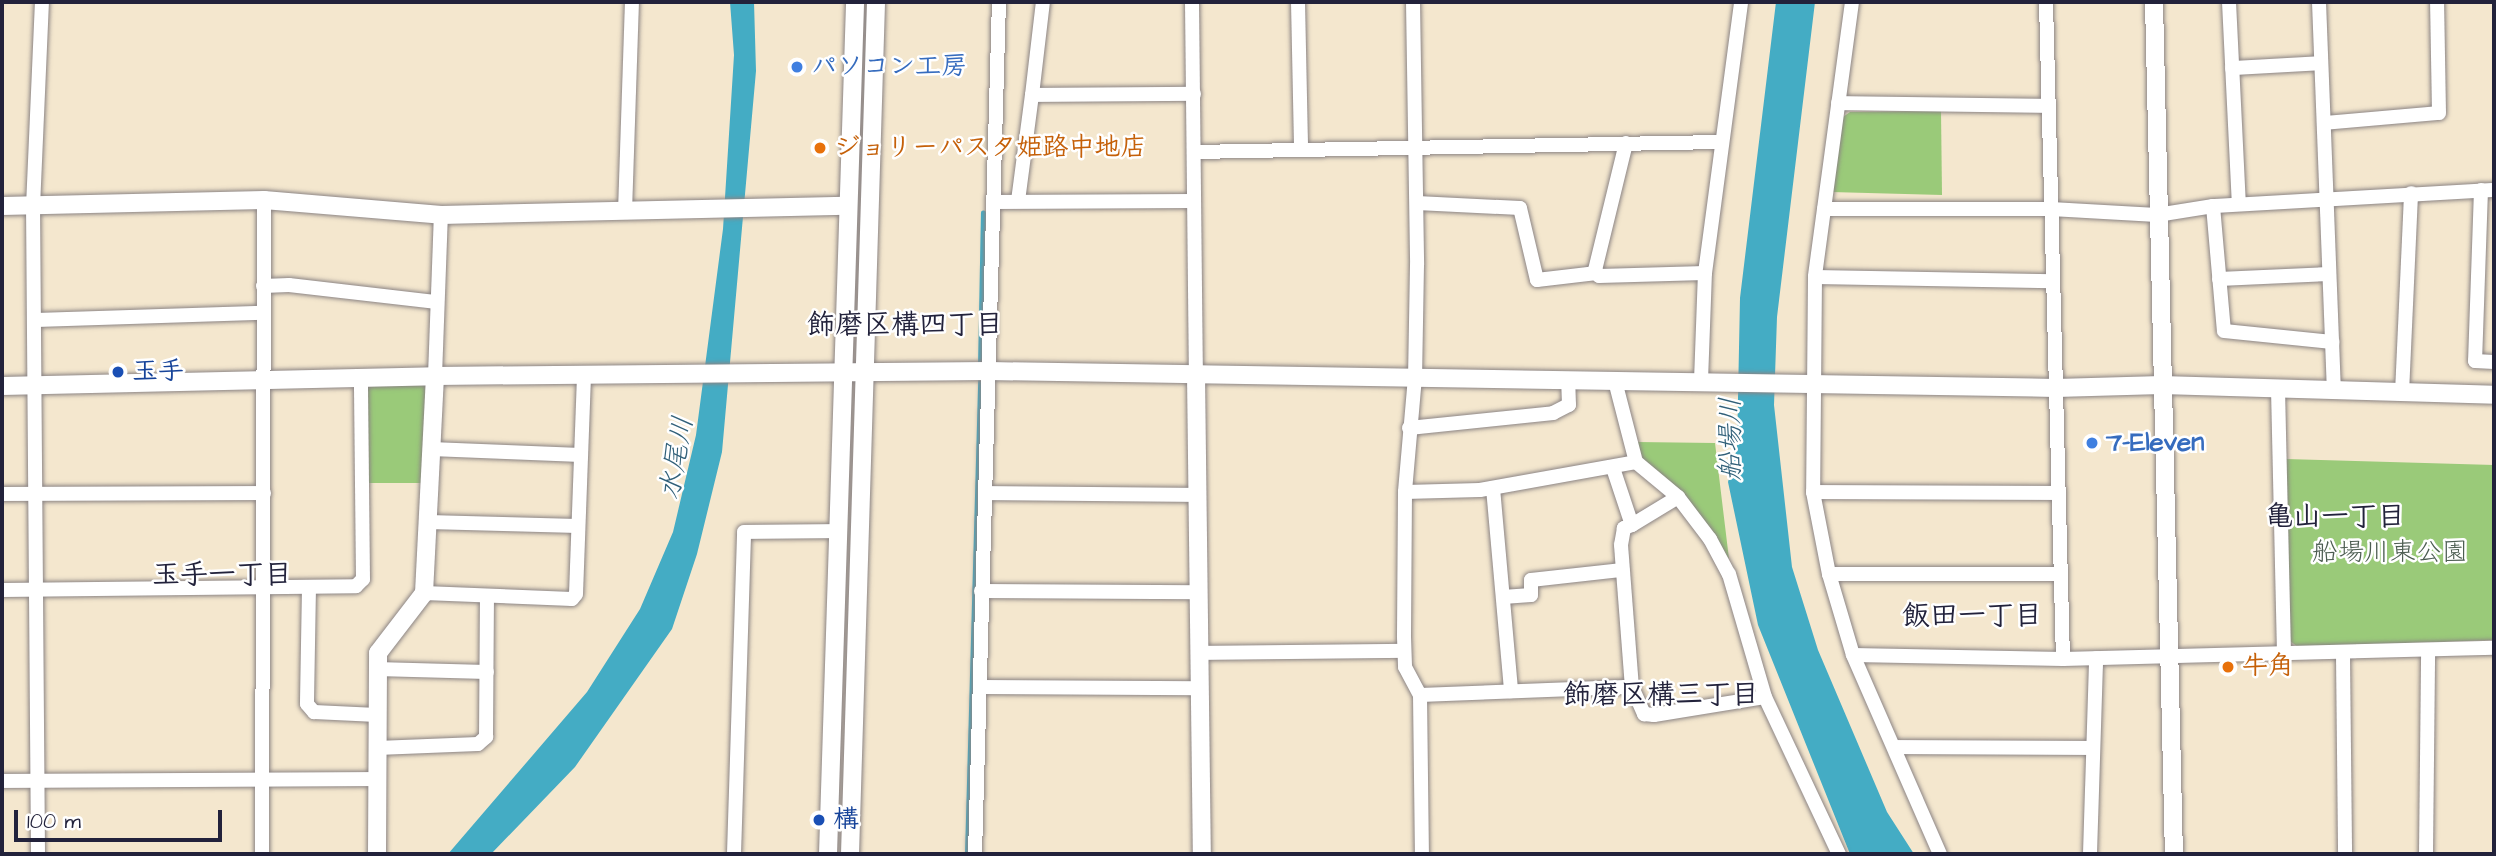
<!DOCTYPE html>
<meta charset="utf-8">
<style>
body{margin:0}
#map{position:relative;width:2496px;height:856px;overflow:hidden;background:#f4e7ce;font-family:"Architects Daughter","Klee One",sans-serif}
div>[style]{position:absolute}
[style*='--x']{left:calc(var(--x)*1px);top:calc(var(--y)*1px);width:calc(var(--w)*1px);rotate:calc(var(--a)*1deg)}
.green>*{inset:0;background:#9aca79}
.water>*{inset:0;background:#44acc4}
.stream>*{height:4.5px;margin:-2.25px;padding:0 2.25px;transform-origin:2.25px;border-radius:2.25px;background:#44acc4}
.roads{filter:drop-shadow(0 0 2px #8b8484) drop-shadow(0 0 2px #8b8484)}
.minor>*{height:14px;margin:-7px;padding:0 7px;transform-origin:7px;border-radius:7px;background:#fff}
.tertiary>*{height:18px;margin:-9px;padding:0 9px;transform-origin:9px;border-radius:9px;background:#fff}
.dots>*{width:19px;height:19px;translate:-50% -50%;box-sizing:border-box;border:4px solid #fff;border-radius:50%}
span{translate:-50% -50%;white-space:nowrap;text-align:center;line-height:1.15;-webkit-text-stroke:5px #fff;paint-order:stroke}
.shop-label{font-size:26px;color:#366cbe;font-weight:700}
.left{translate:0 -50%;text-align:left}
.food-label{font-size:26px;color:#c56008;font-weight:700}
.transit-label{font-size:26px;color:#164399;font-weight:700}
.park-label{font-size:26px;color:#4c5d51}
.neighbourhood-label{font-size:28px;color:#22223b;font-weight:700}
.water-label{font-size:28px;color:#316079;font-style:italic}
.frame{position:absolute;inset:0;border:4px solid #22223b;pointer-events:none}
.scale{position:absolute;left:14px;top:810px;width:208px;height:32px;box-sizing:border-box;border:4px solid #22223b;border-top:0;padding-left:9px;font-size:21px;line-height:24px;white-space:nowrap;color:#22223b;-webkit-text-stroke:5px #fff;paint-order:stroke}
</style>
<div id="map">
<div class="green">
<div style="clip-path:polygon(1941px 111px,1942px 195px,1831px 192px,1843px 117px,1850px 112px)"></div>
<div style="clip-path:polygon(427px 384px,424px 483px,369px 483px,367px 385px)"></div>
<div style="clip-path:polygon(1637px 442px,1715px 443px,1729px 559px,1680px 490px,1644px 462px)"></div>
<div style="clip-path:polygon(2285px 459px,2494px 465px,2494px 640px,2298px 647px,2290px 641px)"></div>
</div>
<div class="water">
<div style="clip-path:polygon(730px 2px,754px 2px,756px 71px,722px 452px,697px 554px,672px 629px,575px 767px,491px 854px,448px 854px,587px 692px,640px 609px,673px 532px,696px 435px,723px 229px,734px 55px)"></div>
<div style="clip-path:polygon(1776px 2px,1815px 2px,1777px 317px,1774px 405px,1792px 567px,1818px 650px,1887px 812px,1914px 854px,1850px 854px,1758px 625px,1728px 482px,1737px 447px,1740px 298px)"></div>
</div>
<div class="stream">
<div style="--x:980;--y:367;--w:154;--a:-88.9"></div>
<div style="--x:967;--y:854;--w:478;--a:-88.4"></div>
</div>
<div class="roads">
<div class="minor">
<div style="--x:1192;--y:2;--w:373;--a:89.4"></div>
<div style="--x:1298;--y:2;--w:146;--a:88.8"></div>
<div style="--x:1413;--y:2;--w:263;--a:89.1"></div>
<div style="--x:1417;--y:265;--w:112;--a:91"></div>
<div style="--x:1415;--y:377;--w:115;--a:95"></div>
<div style="--x:1405;--y:492;--w:145;--a:90.4"></div>
<div style="--x:1404;--y:637;--w:30;--a:88"></div>
<div style="--x:1405;--y:667;--w:32;--a:62"></div>
<div style="--x:1420;--y:695;--w:159;--a:89.3"></div>
<div style="--x:1852;--y:2;--w:277;--a:97.7"></div>
<div style="--x:1815;--y:277;--w:215;--a:90.5"></div>
<div style="--x:1813;--y:492;--w:84;--a:79"></div>
<div style="--x:1829;--y:574;--w:84;--a:73.5"></div>
<div style="--x:1853;--y:655;--w:217;--a:66.4"></div>
<div style="--x:2046;--y:2;--w:657;--a:88.52"></div>
<div style="--x:2229;--y:2;--w:202;--a:87.2"></div>
<div style="--x:2319;--y:2;--w:390;--a:87.8"></div>
<div style="--x:2232;--y:68;--w:89;--a:-3.2"></div>
<div style="--x:1032;--y:95;--w:94;--a:-83.3"></div>
<div style="--x:1838;--y:103;--w:211;--a:0.8"></div>
<div style="--x:2324;--y:123;--w:115;--a:-5"></div>
<div style="--x:2439;--y:113;--w:111;--a:-91"></div>
<div style="--x:1626;--y:143;--w:131;--a:103.7"></div>
<div style="--x:1595;--y:270;--w:7;--a:56"></div>
<div style="--x:1599;--y:276;--w:106;--a:-1.6"></div>
<div style="--x:1194;--y:152;--w:527;--a:-1.09"></div>
<div style="--x:2481;--y:190;--w:171;--a:92"></div>
<div style="--x:2475;--y:361;--w:19;--a:3"></div>
<div style="--x:1018;--y:201;--w:107;--a:-82.5"></div>
<div style="--x:1032;--y:95;--w:162;--a:-0.4"></div>
<div style="--x:993;--y:202;--w:201;--a:-0.3"></div>
<div style="--x:1417;--y:203;--w:103;--a:2.8"></div>
<div style="--x:1520;--y:208;--w:74;--a:76.7"></div>
<div style="--x:1537;--y:280;--w:60;--a:-6.7"></div>
<div style="--x:2213;--y:206;--w:125;--a:85"></div>
<div style="--x:2224;--y:331;--w:109;--a:5.8"></div>
<div style="--x:1824;--y:209;--w:227;--a:0"></div>
<div style="--x:2051;--y:209;--w:106;--a:3.2"></div>
<div style="--x:2157;--y:215;--w:57;--a:-9.1"></div>
<div style="--x:2213;--y:206;--w:281;--a:-3.3"></div>
<div style="--x:625;--y:212;--w:210;--a:-88.1"></div>
<div style="--x:1815;--y:277;--w:238;--a:1"></div>
<div style="--x:2219;--y:279;--w:110;--a:-2.6"></div>
<div style="--x:263;--y:286;--w:26;--a:-2"></div>
<div style="--x:289;--y:285;--w:149;--a:6.6"></div>
<div style="--x:36;--y:320;--w:227;--a:-1.8"></div>
<div style="--x:435;--y:376;--w:161;--a:-87.9"></div>
<div style="--x:1615;--y:381;--w:84;--a:75.5"></div>
<div style="--x:1636;--y:462;--w:55;--a:39.8"></div>
<div style="--x:1678;--y:497;--w:53;--a:52.7"></div>
<div style="--x:1710;--y:539;--w:40;--a:62"></div>
<div style="--x:1729;--y:574;--w:128;--a:73.7"></div>
<div style="--x:1765;--y:697;--w:174;--a:64.8"></div>
<div style="--x:1701;--y:381;--w:108;--a:-87.9"></div>
<div style="--x:1705;--y:273;--w:273;--a:-82.4"></div>
<div style="--x:2278;--y:389;--w:266;--a:88.7"></div>
<div style="--x:2402;--y:393;--w:200;--a:-87.4"></div>
<div style="--x:1409;--y:428;--w:145;--a:-5.9"></div>
<div style="--x:1553;--y:413;--w:18;--a:-27"></div>
<div style="--x:1569;--y:405;--w:25;--a:-92"></div>
<div style="--x:431;--y:449;--w:150;--a:2.3"></div>
<div style="--x:1613;--y:468;--w:60;--a:71.6"></div>
<div style="--x:1632;--y:525;--w:9;--a:159"></div>
<div style="--x:1624;--y:528;--w:17;--a:100"></div>
<div style="--x:1621;--y:545;--w:142;--a:85.6"></div>
<div style="--x:1493;--y:488;--w:204;--a:84.9"></div>
<div style="--x:1405;--y:492;--w:75;--a:-1.5"></div>
<div style="--x:1480;--y:490;--w:158;--a:-10.2"></div>
<div style="--x:1813;--y:492;--w:245;--a:0.2"></div>
<div style="--x:985;--y:493;--w:213;--a:0.5"></div>
<div style="--x:2;--y:494;--w:262;--a:-0.2"></div>
<div style="--x:428;--y:522;--w:150;--a:1.5"></div>
<div style="--x:1632;--y:525;--w:54;--a:-31.3"></div>
<div style="--x:1829;--y:574;--w:229;--a:0"></div>
<div style="--x:309;--y:587;--w:117;--a:91"></div>
<div style="--x:307;--y:704;--w:11;--a:49"></div>
<div style="--x:314;--y:712;--w:63;--a:2.7"></div>
<div style="--x:2;--y:590;--w:354;--a:-0.6"></div>
<div style="--x:356;--y:586;--w:10;--a:-45"></div>
<div style="--x:363;--y:579;--w:202;--a:-90.6"></div>
<div style="--x:981;--y:591;--w:218;--a:0.3"></div>
<div style="--x:424;--y:593;--w:148;--a:2.3"></div>
<div style="--x:572;--y:599;--w:6;--a:-51"></div>
<div style="--x:576;--y:594;--w:216;--a:-87.9"></div>
<div style="--x:1503;--y:597;--w:28;--a:-4"></div>
<div style="--x:1531;--y:595;--w:15;--a:-90"></div>
<div style="--x:1531;--y:580;--w:92;--a:-6.3"></div>
<div style="--x:1199;--y:653;--w:205;--a:-0.6"></div>
<div style="--x:1853;--y:655;--w:210;--a:1.1"></div>
<div style="--x:2063;--y:659;--w:431;--a:-1.5"></div>
<div style="--x:2343;--y:655;--w:199;--a:89.4"></div>
<div style="--x:376;--y:669;--w:111;--a:1.5"></div>
<div style="--x:981;--y:687;--w:219;--a:0.3"></div>
<div style="--x:1420;--y:695;--w:212;--a:-2.2"></div>
<div style="--x:1632;--y:687;--w:30;--a:66"></div>
<div style="--x:1644;--y:714;--w:10;--a:6"></div>
<div style="--x:1654;--y:715;--w:112;--a:-9.2"></div>
<div style="--x:1894;--y:747;--w:198;--a:0.3"></div>
<div style="--x:377;--y:748;--w:101;--a:-2.3"></div>
<div style="--x:478;--y:744;--w:11;--a:-41"></div>
<div style="--x:486;--y:737;--w:139;--a:-89.6"></div>
<div style="--x:2;--y:781;--w:375;--a:-0.3"></div>
<div style="--x:38;--y:854;--w:647;--a:-90.44"></div>
<div style="--x:33;--y:207;--w:205;--a:-87.5"></div>
<div style="--x:262;--y:854;--w:654;--a:-89.82"></div>
<div style="--x:734;--y:854;--w:322;--a:-88.2"></div>
<div style="--x:744;--y:532;--w:95;--a:-0.6"></div>
<div style="--x:975;--y:854;--w:852;--a:-88.39"></div>
<div style="--x:2090;--y:854;--w:196;--a:-88.2"></div>
<div style="--x:2426;--y:854;--w:202;--a:-89.4"></div>
</div>
<div class="tertiary">
<div style="--x:2154;--y:2;--w:852;--a:88.66"></div>
<div style="--x:2;--y:206;--w:262;--a:-1.3"></div>
<div style="--x:264;--y:200;--w:178;--a:4.8"></div>
<div style="--x:441;--y:215;--w:405;--a:-1.3"></div>
<div style="--x:1196;--y:375;--w:479;--a:89.3"></div>
<div style="--x:2;--y:386;--w:433;--a:-1.3"></div>
<div style="--x:435;--y:376;--w:554;--a:-0.52"></div>
<div style="--x:989;--y:371;--w:1067;--a:0.91"></div>
<div style="--x:2056;--y:388;--w:106;--a:-1.6"></div>
<div style="--x:2162;--y:385;--w:332;--a:1.7"></div>
<div style="--x:377;--y:854;--w:201;--a:-89.7"></div>
<div style="--x:378;--y:653;--w:76;--a:-52.5"></div>
<div style="--x:424;--y:593;--w:217;--a:-87.1"></div>
<div style="--x:828;--y:854;--w:852;--a:-88.18"></div>
<div style="--x:850;--y:854;--w:852;--a:-88.25"></div>
</div>
</div>
<div class="dots">
<div style="left:797px;top:67px;background:#3f7fe0"></div>
<div style="left:820px;top:148px;background:#e8710a"></div>
<div style="left:118px;top:372px;background:#1a4fb4"></div>
<div style="left:2092px;top:443px;background:#3f7fe0"></div>
<div style="left:2228px;top:667px;background:#e8710a"></div>
<div style="left:819px;top:820px;background:#1a4fb4"></div>
</div>
<div class="shop-label">
<span class="left" style="left:811px;top:67px">パソコン工房</span>
<span class="left" style="left:2106px;top:443px">7-Eleven</span>
</div>
<div class="food-label">
<span class="left" style="left:834px;top:148px">ジョリーパスタ姫路中地店</span>
<span class="left" style="left:2242px;top:667px">牛角</span>
</div>
<div class="transit-label">
<span class="left" style="left:132px;top:372px">玉手</span>
<span class="left" style="left:833px;top:820px">構</span>
</div>
<div class="park-label">
<span style="left:2390px;top:553px">船場川東公園</span>
</div>
<div class="neighbourhood-label">
<span style="left:905px;top:325px">飾磨区構四丁目</span>
<span style="left:2335px;top:517px">亀山一丁目</span>
<span style="left:222px;top:575px">玉手一丁目</span>
<span style="left:1972px;top:616px">飯田一丁目</span>
<span style="left:1661px;top:695px">飾磨区構三丁目</span>
</div>
<div class="water-label">
<span style="left:1731px;top:439px;rotate:-90deg">船場川</span>
<span style="left:677px;top:458px;rotate:-80deg">水尾川</span>
</div>
<div class="frame"></div>
<div class="scale">100 m</div>
</div>
